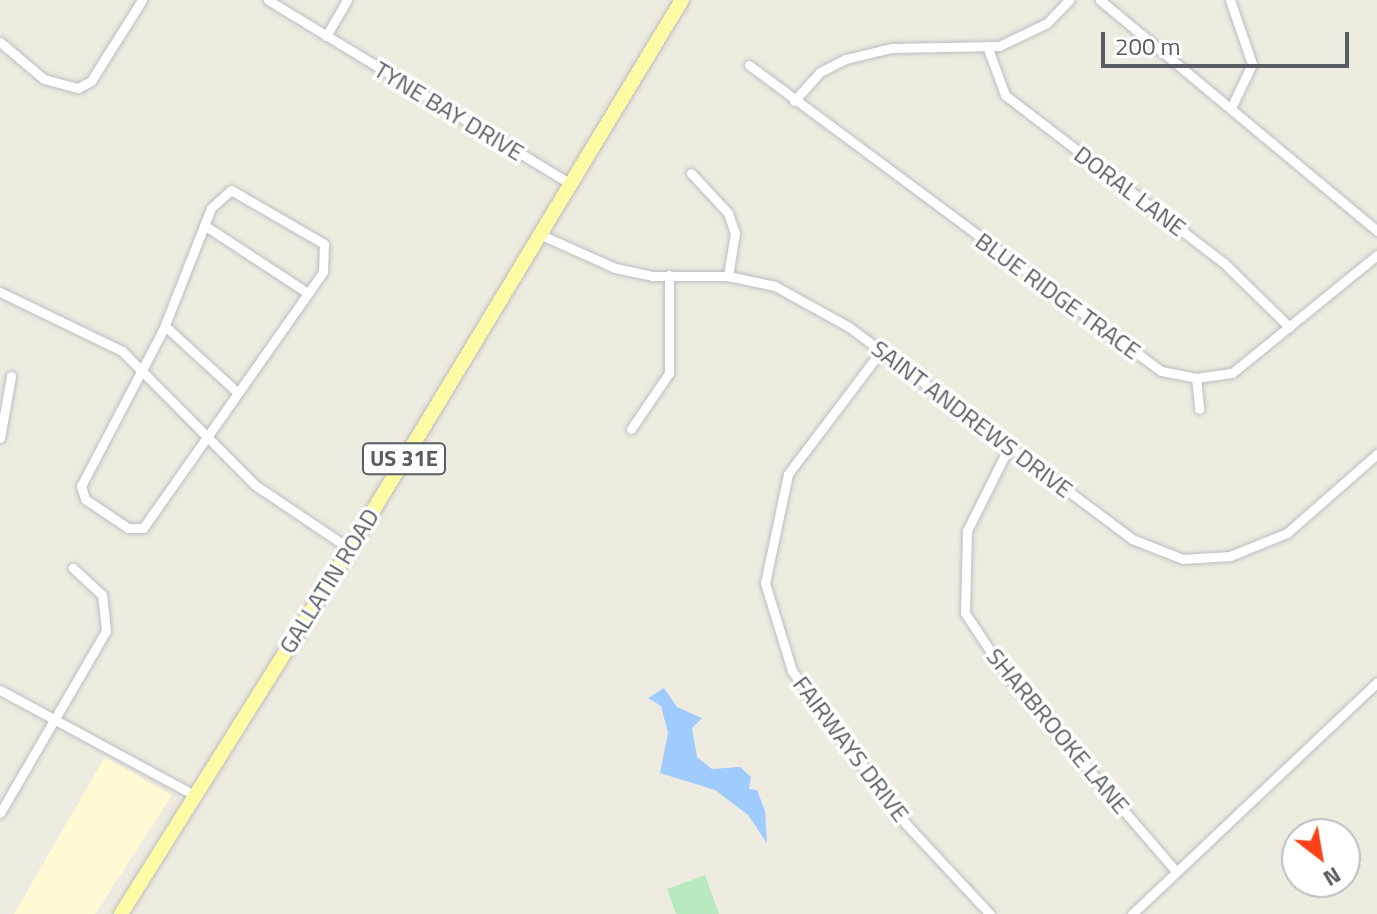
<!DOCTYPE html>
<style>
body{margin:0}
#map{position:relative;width:1377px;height:914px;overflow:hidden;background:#eeece0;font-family:"Titillium Web",sans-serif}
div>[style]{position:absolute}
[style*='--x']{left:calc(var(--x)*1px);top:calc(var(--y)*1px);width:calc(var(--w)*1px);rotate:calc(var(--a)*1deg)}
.commercial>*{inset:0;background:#fffad4}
.green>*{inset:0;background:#b9e9be}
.water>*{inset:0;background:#9fcbff}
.roads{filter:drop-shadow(0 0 2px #bbbdc3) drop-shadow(0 0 2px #bbbdc3)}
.street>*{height:9px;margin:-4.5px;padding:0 4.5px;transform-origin:4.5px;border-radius:4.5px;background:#fff}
.primary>*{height:14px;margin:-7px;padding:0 7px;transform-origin:7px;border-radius:7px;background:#fffaa4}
span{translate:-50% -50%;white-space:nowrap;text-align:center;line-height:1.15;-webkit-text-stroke:7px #fff;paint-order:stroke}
.shield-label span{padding:2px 6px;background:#fff;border:2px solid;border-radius:6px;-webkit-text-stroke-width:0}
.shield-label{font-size:22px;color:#595c63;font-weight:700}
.street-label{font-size:24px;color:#595c63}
.north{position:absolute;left:1281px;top:818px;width:80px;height:80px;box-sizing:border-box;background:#fff;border:2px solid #bdbec1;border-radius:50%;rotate:149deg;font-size:22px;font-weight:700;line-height:32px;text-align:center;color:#595c63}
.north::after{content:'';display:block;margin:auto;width:28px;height:36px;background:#fc4218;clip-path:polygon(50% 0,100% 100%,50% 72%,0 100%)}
.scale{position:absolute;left:1101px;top:32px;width:248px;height:36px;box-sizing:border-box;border:4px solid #595c63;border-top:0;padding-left:10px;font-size:24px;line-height:28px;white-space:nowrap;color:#595c63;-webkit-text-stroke:6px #fff;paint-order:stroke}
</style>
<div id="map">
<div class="commercial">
<div style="clip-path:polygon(105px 757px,172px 795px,95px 914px,14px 914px)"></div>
</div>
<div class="green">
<div style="clip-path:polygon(705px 875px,719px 914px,676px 914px,667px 889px)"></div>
</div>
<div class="water">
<div style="clip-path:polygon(664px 688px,677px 707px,702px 718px,692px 728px,697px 757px,712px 769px,740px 767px,751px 777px,749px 789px,757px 790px,765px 811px,767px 843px,748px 815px,715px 790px,660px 773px,668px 733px,661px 706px,648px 698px)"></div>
</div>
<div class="roads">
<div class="street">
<div style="--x:268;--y:0;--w:356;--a:31.3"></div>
<div style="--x:1100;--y:0;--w:361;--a:39.8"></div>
<div style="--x:1230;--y:0;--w:68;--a:71"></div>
<div style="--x:1252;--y:64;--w:49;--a:115.5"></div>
<div style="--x:326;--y:36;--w:42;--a:-59.7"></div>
<div style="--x:0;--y:42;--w:57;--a:40.1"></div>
<div style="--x:44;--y:79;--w:35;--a:15"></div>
<div style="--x:78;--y:88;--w:15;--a:-28"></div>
<div style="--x:91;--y:81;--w:96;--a:-57.8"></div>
<div style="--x:987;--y:46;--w:52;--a:69.8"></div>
<div style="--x:1005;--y:95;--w:277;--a:37.5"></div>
<div style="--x:1225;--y:264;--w:90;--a:44.5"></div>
<div style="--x:749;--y:65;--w:513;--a:36.6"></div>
<div style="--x:1161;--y:371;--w:36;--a:11"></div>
<div style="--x:1196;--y:378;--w:36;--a:-8"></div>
<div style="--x:1232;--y:373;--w:187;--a:-39.1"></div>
<div style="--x:794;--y:101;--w:39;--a:-48"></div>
<div style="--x:820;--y:72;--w:29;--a:-27"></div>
<div style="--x:846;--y:59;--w:46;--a:-13.7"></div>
<div style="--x:891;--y:48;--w:108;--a:-1.1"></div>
<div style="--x:999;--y:46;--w:53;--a:-25.6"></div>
<div style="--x:1047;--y:23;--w:32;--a:-46"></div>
<div style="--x:691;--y:173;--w:54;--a:47.2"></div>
<div style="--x:728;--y:213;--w:21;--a:71"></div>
<div style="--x:735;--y:233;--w:44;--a:99.2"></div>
<div style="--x:231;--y:190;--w:108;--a:30.1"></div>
<div style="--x:324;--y:244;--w:28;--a:92"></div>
<div style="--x:323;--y:272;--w:313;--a:125.1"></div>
<div style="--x:143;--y:528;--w:15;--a:180"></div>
<div style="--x:128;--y:528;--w:52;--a:-146"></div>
<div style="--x:85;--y:499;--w:14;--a:-107"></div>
<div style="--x:81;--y:486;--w:176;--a:-62.3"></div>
<div style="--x:163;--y:330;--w:131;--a:-68.5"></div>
<div style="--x:211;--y:208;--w:27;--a:-42"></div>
<div style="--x:204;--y:225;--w:124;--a:33.2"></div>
<div style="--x:539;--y:234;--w:83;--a:24.1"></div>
<div style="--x:615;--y:268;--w:38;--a:12"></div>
<div style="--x:652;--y:276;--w:76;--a:0"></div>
<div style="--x:728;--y:276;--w:48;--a:12"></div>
<div style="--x:775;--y:286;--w:85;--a:29"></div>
<div style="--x:849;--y:327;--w:354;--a:36.8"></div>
<div style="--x:1132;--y:539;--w:55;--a:21.4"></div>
<div style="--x:1183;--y:559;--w:47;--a:-3.7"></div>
<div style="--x:1230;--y:556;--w:61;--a:-22"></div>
<div style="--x:1287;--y:533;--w:120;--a:-41.3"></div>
<div style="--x:0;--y:292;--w:136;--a:25.8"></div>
<div style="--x:122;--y:351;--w:189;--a:45.2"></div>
<div style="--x:255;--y:485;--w:115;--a:34"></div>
<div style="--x:165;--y:326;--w:98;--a:42.5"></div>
<div style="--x:881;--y:351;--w:154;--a:127.1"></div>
<div style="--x:788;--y:474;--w:111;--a:101.9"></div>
<div style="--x:765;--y:583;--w:92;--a:72.9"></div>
<div style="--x:792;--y:671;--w:191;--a:53.3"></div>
<div style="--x:906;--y:824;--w:123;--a:47"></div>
<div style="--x:1196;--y:378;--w:31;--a:84"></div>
<div style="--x:631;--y:429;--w:68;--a:-55.8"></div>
<div style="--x:669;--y:373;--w:98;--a:-90"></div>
<div style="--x:0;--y:438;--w:63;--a:-79.9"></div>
<div style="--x:1009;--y:447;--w:94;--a:116.6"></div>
<div style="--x:967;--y:531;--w:82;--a:91.4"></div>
<div style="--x:965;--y:613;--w:72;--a:56.3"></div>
<div style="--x:1005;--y:673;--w:260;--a:49.2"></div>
<div style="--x:0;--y:690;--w:221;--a:28.4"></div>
<div style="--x:0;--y:813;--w:211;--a:-59.8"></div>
<div style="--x:106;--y:631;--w:36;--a:-96"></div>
<div style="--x:102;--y:595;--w:40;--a:-137"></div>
<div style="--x:1132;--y:914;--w:337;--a:-43.4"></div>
</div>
<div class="primary">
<div style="--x:121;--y:914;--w:431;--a:-57.9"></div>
<div style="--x:350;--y:549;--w:642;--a:-58.84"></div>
</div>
</div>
<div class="shield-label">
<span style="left:404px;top:459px">US 31E</span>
</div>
<div class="street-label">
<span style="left:449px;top:111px;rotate:31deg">TYNE BAY DRIVE</span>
<span style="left:1130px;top:191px;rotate:37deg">DORAL LANE</span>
<span style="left:1058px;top:296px;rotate:36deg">BLUE RIDGE TRACE</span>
<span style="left:972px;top:419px;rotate:37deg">SAINT ANDREWS DRIVE</span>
<span style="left:329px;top:581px;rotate:-58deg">GALLATIN ROAD</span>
<span style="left:1058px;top:731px;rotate:50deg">SHARBROOKE LANE</span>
<span style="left:851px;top:749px;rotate:53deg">FAIRWAYS DRIVE</span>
</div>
<div class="north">N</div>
<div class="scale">200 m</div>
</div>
